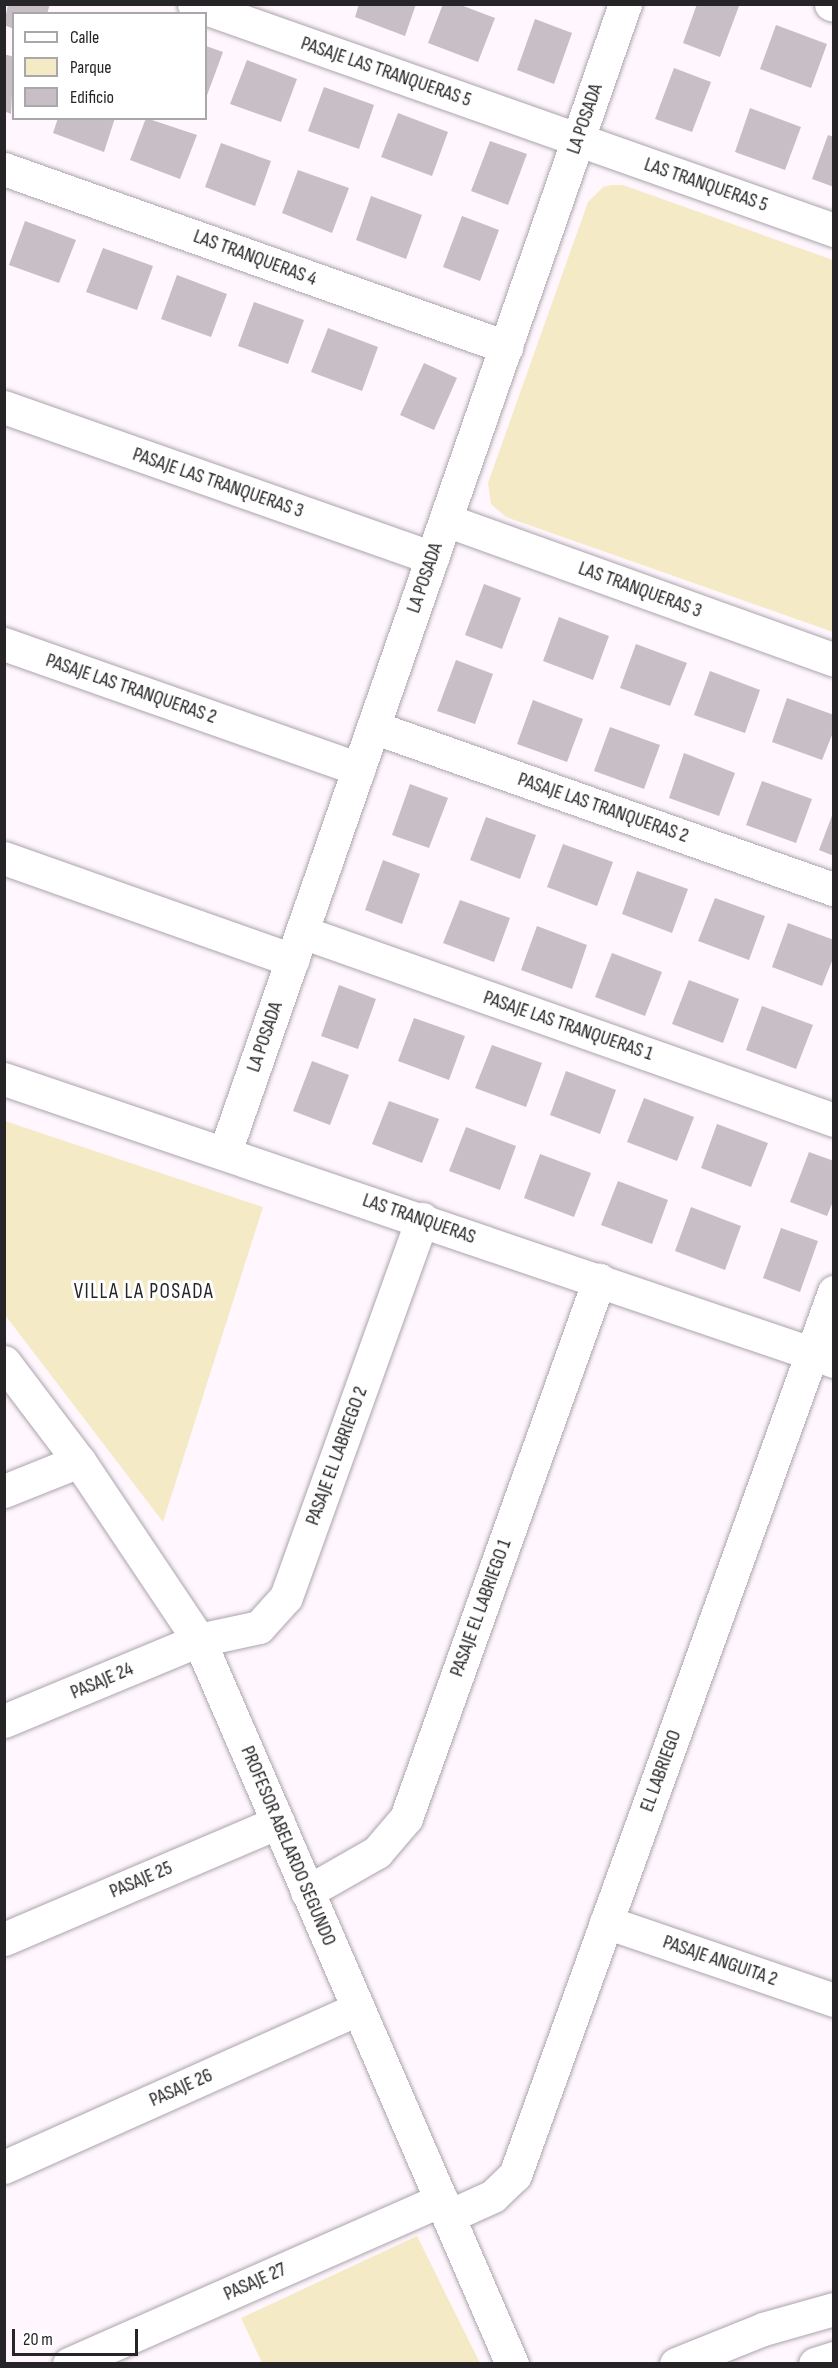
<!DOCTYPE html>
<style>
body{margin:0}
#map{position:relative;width:838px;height:2368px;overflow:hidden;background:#fff6fe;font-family:"Sofia Sans Condensed",sans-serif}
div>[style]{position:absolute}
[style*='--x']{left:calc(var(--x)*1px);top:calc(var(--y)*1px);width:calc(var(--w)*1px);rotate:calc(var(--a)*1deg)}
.green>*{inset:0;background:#f4ebc6}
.building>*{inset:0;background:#c7bec6}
.roads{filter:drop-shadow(0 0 2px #aca4ac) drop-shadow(0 0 2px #aca4ac)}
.minor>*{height:33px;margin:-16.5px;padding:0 16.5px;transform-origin:16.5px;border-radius:16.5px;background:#fff}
.tertiary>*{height:33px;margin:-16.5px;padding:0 16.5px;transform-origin:16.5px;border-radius:16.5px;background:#fff}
span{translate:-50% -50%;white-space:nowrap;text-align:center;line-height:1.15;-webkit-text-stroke:6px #fff;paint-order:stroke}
.street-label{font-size:20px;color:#272427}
.neighbourhood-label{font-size:21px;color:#272427;letter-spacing:1.5px}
.frame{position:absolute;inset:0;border:6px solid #272427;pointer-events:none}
.legend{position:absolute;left:12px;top:12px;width:195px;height:108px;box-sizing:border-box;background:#fff;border:2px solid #a9a7a9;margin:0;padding:8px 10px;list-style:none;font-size:18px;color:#272427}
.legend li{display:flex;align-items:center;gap:12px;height:30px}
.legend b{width:30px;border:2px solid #a9a7a9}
.scale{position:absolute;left:12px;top:2329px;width:126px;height:27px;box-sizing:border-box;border:3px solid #272427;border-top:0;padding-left:8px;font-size:18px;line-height:21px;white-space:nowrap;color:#272427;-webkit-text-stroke:4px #fff;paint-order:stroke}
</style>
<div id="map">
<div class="green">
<div style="clip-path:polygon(612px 185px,623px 185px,833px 260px,833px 632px,506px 517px,491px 504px,488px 483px,588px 202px,603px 187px)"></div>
<div style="clip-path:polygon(5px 1121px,263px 1207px,163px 1522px,5px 1315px)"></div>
<div style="clip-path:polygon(417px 2236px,480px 2363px,262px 2363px,241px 2318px)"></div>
</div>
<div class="building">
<div style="clip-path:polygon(8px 4px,50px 4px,47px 14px,14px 14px,14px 29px,4px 25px)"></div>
<div style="clip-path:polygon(359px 4px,416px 4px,405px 36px,355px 17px)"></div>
<div style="clip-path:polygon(443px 4px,458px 4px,495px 18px,478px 62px,428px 43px)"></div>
<div style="clip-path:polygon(697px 4px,739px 6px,720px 57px,683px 43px)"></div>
<div style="clip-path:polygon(535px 19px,572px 33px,554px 84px,517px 70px)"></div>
<div style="clip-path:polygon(776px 25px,827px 44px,811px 88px,760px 69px)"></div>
<div style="clip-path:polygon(206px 46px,223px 52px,206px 98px)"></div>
<div style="clip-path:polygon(4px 54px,14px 57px,11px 114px,4px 111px)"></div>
<div style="clip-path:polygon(247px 60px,297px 79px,281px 122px,230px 104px)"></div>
<div style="clip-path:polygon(674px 68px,711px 82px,692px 132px,655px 119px)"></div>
<div style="clip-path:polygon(324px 87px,374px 105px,359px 149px,308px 131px)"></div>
<div style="clip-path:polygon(750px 108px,801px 127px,785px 170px,735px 152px)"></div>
<div style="clip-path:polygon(398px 113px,448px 132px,432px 176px,381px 157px)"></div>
<div style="clip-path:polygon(58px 118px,115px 118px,104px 152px,53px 133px)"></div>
<div style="clip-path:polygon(146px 118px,197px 135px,180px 179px,130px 160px)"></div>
<div style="clip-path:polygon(828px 135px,834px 137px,834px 187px,812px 179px)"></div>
<div style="clip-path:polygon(490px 141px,527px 154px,508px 205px,471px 191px)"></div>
<div style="clip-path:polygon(221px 143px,271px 161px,255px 206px,205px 187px)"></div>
<div style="clip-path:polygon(298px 170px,349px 188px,332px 233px,282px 213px)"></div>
<div style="clip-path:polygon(371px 196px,422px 215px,406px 259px,356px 240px)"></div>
<div style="clip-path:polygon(462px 216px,499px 230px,480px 281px,443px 267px)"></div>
<div style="clip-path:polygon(25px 221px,76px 240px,59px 283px,9px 265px)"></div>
<div style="clip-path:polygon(103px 248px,153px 266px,137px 310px,86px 292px)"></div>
<div style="clip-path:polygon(177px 275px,227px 294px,211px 337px,161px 319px)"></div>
<div style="clip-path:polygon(254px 302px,304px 320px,288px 364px,238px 346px)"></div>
<div style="clip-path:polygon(328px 328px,378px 347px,362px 391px,311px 372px)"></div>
<div style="clip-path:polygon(424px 363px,457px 378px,434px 430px,400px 415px)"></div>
<div style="clip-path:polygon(484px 584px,521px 598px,502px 649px,465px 635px)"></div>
<div style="clip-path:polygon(559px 617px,609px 636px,593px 680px,543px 661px)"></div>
<div style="clip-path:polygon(636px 644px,687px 663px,670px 706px,620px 688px)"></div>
<div style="clip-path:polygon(456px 660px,493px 674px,475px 724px,437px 711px)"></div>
<div style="clip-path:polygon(710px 671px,760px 690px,745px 733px,694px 715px)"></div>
<div style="clip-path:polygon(787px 698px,834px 715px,834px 730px,822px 760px,772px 742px)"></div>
<div style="clip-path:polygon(533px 700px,583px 719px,567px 762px,517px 744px)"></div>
<div style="clip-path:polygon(610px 727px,660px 745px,644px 789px,594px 771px)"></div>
<div style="clip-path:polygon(684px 753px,735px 773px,719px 816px,669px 798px)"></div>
<div style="clip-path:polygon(762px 781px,812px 799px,796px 843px,746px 825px)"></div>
<div style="clip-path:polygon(410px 784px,448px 798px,429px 848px,392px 835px)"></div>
<div style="clip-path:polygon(833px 813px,834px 813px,834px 856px,819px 850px)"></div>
<div style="clip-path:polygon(486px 817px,536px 835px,520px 879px,470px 860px)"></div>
<div style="clip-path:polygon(563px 844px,613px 862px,597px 906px,547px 887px)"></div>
<div style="clip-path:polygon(383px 860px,420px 874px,402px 924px,365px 910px)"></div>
<div style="clip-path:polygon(637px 871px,688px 889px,672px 933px,622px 914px)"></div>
<div style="clip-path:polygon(715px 898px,765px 916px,749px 960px,698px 941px)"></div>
<div style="clip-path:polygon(460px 900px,510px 918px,494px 962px,443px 943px)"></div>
<div style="clip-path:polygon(788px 923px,834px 940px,834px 956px,822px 986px,772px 967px)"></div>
<div style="clip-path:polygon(537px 926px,587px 945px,572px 989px,521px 970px)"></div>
<div style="clip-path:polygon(612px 953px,662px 972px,645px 1016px,595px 997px)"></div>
<div style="clip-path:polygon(689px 980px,739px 999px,723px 1043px,672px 1024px)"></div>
<div style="clip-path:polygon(339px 985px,376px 999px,358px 1049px,321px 1036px)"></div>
<div style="clip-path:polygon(762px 1006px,813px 1025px,796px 1069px,746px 1050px)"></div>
<div style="clip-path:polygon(414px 1018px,465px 1036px,449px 1080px,398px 1061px)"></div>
<div style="clip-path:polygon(492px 1045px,542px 1063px,526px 1107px,475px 1088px)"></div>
<div style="clip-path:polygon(312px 1061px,349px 1075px,330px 1125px,293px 1111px)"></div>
<div style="clip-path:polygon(566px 1071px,616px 1090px,600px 1134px,550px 1115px)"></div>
<div style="clip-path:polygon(644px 1098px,694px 1117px,677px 1161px,627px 1142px)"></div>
<div style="clip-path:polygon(389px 1101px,439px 1119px,422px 1163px,372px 1144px)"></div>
<div style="clip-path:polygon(717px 1124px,768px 1143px,751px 1187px,701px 1168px)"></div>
<div style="clip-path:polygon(466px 1127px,516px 1146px,500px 1190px,449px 1171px)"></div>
<div style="clip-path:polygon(809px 1152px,834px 1161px,834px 1199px,827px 1216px,790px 1202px)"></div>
<div style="clip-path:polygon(540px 1154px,591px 1173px,574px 1217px,524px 1198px)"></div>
<div style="clip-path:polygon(618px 1181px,668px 1200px,652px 1244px,601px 1225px)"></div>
<div style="clip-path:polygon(691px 1207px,741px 1226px,725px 1270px,675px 1251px)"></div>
<div style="clip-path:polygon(781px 1228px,818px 1241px,800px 1292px,763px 1278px)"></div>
</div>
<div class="roads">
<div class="minor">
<div style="--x:194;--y:4;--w:679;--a:19.45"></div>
<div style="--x:831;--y:4;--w:3;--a:18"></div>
<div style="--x:4;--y:169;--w:533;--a:19.52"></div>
<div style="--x:4;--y:407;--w:454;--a:19.4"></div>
<div style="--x:446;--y:520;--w:412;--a:19.8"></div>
<div style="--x:4;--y:644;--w:376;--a:19.4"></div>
<div style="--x:373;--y:727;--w:489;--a:19.4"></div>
<div style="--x:4;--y:858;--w:306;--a:19.5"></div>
<div style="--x:302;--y:932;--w:564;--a:19.46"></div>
<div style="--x:4;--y:1079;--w:877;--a:18.77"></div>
<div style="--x:225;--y:1152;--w:1216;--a:-70.79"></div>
<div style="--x:4;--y:1491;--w:81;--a:-21.8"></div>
<div style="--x:4;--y:1721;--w:211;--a:-22.6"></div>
<div style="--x:199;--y:1640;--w:61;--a:-12.2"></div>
<div style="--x:259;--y:1627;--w:40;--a:-48"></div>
<div style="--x:286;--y:1597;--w:402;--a:-70.2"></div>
<div style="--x:307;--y:1892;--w:81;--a:-29.7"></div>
<div style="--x:377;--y:1852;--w:45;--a:-49.5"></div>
<div style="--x:406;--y:1818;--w:572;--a:-70.27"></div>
<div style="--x:606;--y:1922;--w:241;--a:18.9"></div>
<div style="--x:4;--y:1939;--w:298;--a:-23.1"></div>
<div style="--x:4;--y:2167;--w:388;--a:-24.1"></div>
<div style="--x:449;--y:2216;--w:48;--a:-24.4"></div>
<div style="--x:493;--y:2196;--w:30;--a:-44"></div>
<div style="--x:515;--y:2175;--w:939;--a:-70.14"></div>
<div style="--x:69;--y:2364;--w:407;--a:-23.8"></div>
</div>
<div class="tertiary">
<div style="--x:4;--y:1362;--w:124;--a:52.9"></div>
<div style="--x:79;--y:1461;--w:216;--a:56.2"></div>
<div style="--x:199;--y:1640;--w:789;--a:66.62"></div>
<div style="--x:676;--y:2364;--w:94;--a:-21.9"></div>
<div style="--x:763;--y:2329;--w:74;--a:-15.7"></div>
<div style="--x:815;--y:2364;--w:20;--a:-18"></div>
</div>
</div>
<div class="street-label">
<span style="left:386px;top:72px;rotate:19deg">PASAJE LAS TRANQUERAS 5</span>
<span style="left:585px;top:119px;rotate:-71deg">LA POSADA</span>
<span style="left:706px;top:185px;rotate:19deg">LAS TRANQUERAS 5</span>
<span style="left:255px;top:258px;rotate:20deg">LAS TRANQUERAS 4</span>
<span style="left:218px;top:483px;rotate:19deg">PASAJE LAS TRANQUERAS 3</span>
<span style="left:425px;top:578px;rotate:-71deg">LA POSADA</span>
<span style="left:640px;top:590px;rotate:20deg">LAS TRANQUERAS 3</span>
<span style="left:131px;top:689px;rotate:19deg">PASAJE LAS TRANQUERAS 2</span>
<span style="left:603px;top:808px;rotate:19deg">PASAJE LAS TRANQUERAS 2</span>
<span style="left:568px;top:1026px;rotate:19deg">PASAJE LAS TRANQUERAS 1</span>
<span style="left:265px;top:1037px;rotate:-71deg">LA POSADA</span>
<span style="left:419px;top:1219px;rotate:19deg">LAS TRANQUERAS</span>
<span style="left:337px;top:1456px;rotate:-70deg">PASAJE EL LABRIEGO 2</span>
<span style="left:481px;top:1608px;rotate:-70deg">PASAJE EL LABRIEGO 1</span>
<span style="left:102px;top:1681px;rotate:-23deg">PASAJE 24</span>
<span style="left:661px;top:1771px;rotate:-70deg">EL LABRIEGO</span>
<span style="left:288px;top:1846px;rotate:67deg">PROFESOR ABELARDO SEGUNDO</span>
<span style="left:141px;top:1880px;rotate:-23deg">PASAJE 25</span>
<span style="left:720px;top:1961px;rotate:19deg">PASAJE ANGUITA 2</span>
<span style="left:181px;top:2088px;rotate:-24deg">PASAJE 26</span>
<span style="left:255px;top:2282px;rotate:-24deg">PASAJE 27</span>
</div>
<div class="neighbourhood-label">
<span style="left:144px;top:1292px">VILLA LA POSADA</span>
</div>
<div class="frame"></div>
<ul class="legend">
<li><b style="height:8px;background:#fff"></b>Calle</li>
<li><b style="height:16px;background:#f4ebc6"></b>Parque</li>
<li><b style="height:16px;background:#c7bec6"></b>Edificio</li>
</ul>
<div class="scale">20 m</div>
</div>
